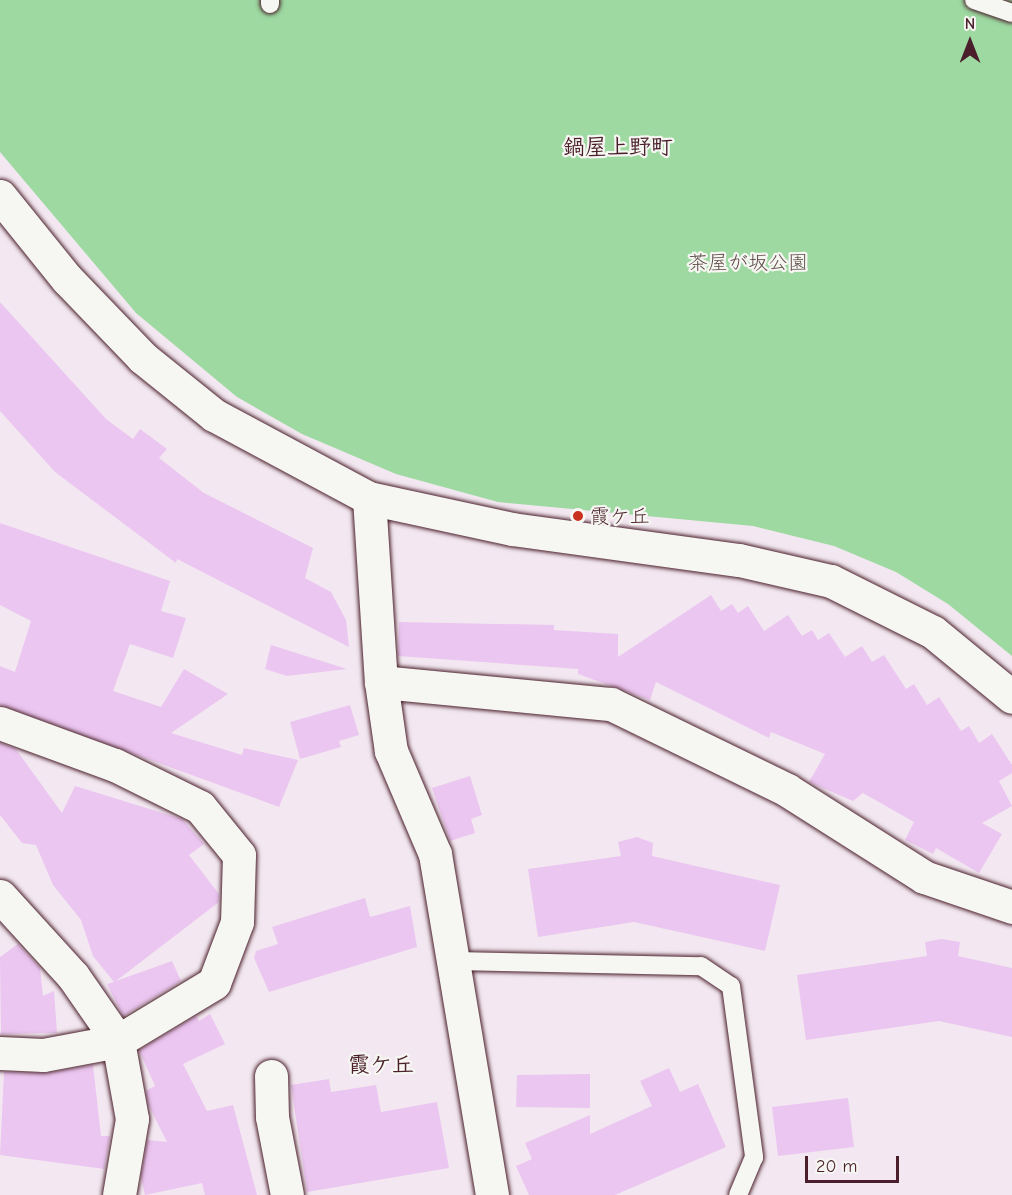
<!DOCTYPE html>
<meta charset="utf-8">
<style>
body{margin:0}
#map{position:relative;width:1012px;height:1195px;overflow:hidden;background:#f3e8f1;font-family:"Comic Neue","Klee One",sans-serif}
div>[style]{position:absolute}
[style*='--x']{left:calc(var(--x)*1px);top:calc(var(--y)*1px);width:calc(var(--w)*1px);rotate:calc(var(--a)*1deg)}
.green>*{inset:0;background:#9dd9a1}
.building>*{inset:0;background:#ebc6f0}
.roads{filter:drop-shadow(0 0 2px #4a1f2b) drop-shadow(0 0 2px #4a1f2b)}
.lane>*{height:18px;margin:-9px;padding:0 9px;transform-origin:9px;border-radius:9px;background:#f6f6f2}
.street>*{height:33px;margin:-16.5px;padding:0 16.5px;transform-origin:16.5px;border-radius:16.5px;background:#f6f6f2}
.secondary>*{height:33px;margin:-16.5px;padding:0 16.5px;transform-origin:16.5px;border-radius:16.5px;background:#f6f6f2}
.dots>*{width:16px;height:16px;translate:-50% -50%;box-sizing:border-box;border:3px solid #f6f6f2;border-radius:50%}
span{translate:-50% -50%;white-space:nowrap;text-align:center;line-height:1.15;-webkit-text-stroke:4.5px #f6f6f2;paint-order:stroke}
.park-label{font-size:20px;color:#5f4e48}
.poi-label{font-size:20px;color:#4a1f2b}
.left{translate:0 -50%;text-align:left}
.quarter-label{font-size:22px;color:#4a1f2b;font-weight:700}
.north{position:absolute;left:940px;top:12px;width:60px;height:60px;-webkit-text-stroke:4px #f6f6f2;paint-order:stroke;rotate:0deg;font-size:16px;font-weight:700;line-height:24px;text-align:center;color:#4a1f2b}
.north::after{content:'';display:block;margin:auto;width:21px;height:27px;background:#4a1f2b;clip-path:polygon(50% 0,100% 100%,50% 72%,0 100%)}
.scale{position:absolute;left:805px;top:1156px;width:94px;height:27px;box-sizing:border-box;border:3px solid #4a1f2b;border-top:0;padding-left:8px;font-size:18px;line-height:21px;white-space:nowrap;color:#4a1f2b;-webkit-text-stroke:4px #f6f6f2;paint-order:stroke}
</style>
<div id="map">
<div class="green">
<div style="clip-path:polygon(0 0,1012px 0,1012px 656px,948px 604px,896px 572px,834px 546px,753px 526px,498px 502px,396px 474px,302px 434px,237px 397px,136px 313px,0 152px)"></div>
</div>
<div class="building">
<div style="clip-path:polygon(0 302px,106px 419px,133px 439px,140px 429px,167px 449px,159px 458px,204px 493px,313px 548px,305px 578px,331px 592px,346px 620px,349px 647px,177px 559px,176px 563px,55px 472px,0 411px)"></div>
<div style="clip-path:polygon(0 523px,170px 581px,161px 611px,186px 618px,173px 658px,130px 644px,113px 691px,161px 707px,184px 669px,228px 694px,171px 733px,242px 755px,244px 748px,298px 760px,279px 807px,0 705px,0 666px,15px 672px,31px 621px,0 605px)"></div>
<div style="clip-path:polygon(711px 595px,721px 611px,732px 604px,738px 613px,748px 606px,764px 631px,788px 615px,802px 636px,812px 630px,818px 640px,829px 633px,845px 657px,862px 646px,872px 662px,884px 655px,906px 689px,914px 684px,927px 705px,939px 697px,961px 731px,969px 726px,979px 743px,992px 734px,1012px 765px,1012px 773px,999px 781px,1012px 806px,982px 823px,1002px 834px,979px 873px,936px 848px,933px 854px,905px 840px,914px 822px,863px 793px,853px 801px,809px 782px,825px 754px,771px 732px,769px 738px,656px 682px,650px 700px,578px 674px,578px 669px,398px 656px,399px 622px,554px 625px,554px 630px,618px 634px,618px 657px)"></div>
<div style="clip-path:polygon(271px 645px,347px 669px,287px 676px,265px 669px)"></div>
<div style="clip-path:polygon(350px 705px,359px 735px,339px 741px,341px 747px,300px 759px,290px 722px)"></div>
<div style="clip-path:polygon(0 743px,15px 748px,62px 813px,75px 786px,182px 819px,204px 844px,189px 855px,219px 894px,219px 902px,116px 981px,172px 961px,181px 981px,123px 1016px,107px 984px,114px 982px,93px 956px,81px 920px,53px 885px,36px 845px,22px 843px,0 815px)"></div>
<div style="clip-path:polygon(470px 776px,482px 815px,471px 819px,475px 833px,450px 841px,432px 788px)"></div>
<div style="clip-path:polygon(637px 837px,653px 843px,652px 856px,780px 885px,765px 951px,634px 922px,538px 937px,528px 869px,621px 856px,618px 842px)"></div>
<div style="clip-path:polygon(365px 898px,370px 917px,410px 906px,417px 947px,269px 992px,254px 958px,256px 951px,278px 944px,272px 927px)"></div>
<div style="clip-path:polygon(942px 939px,960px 942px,958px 956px,1012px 968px,1012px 1037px,939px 1021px,806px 1040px,797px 975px,927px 956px,925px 942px)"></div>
<div style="clip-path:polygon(18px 944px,40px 968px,43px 996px,54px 991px,57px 1033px,1px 1034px,0 957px)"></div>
<div style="clip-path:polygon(210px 1014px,225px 1044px,183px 1064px,207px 1111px,233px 1105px,257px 1195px,205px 1195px,202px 1183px,145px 1195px,141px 1177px,147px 1140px,167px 1142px,148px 1104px,146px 1091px,155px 1086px,139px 1050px,196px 1016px,199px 1021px)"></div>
<div style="clip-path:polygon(93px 1065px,101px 1136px,110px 1136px,104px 1169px,0 1155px,4px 1072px,46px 1073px)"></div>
<div style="clip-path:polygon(669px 1068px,680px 1092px,698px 1084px,726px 1147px,615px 1195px,529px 1195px,516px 1166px,532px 1159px,525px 1143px,590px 1115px,590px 1134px,652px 1106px,640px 1081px)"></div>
<div style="clip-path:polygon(590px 1074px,590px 1108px,516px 1107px,517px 1075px)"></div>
<div style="clip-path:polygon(329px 1079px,331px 1092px,376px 1085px,381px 1112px,437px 1102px,449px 1168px,307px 1192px,291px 1085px)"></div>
<div style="clip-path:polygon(848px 1098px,854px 1147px,778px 1156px,772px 1107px)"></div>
</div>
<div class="roads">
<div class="lane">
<div style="--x:974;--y:0;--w:40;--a:18.9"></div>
<div style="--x:270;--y:4;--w:4;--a:-90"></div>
<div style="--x:455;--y:961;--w:246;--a:1.2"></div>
<div style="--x:701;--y:966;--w:36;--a:34"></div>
<div style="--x:731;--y:986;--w:173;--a:82.3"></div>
<div style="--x:754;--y:1157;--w:41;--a:112.8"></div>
</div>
<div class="street">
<div style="--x:369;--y:498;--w:184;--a:86.3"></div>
<div style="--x:381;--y:682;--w:70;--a:81.8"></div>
<div style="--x:391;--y:751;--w:112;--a:66.9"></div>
<div style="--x:435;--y:854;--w:346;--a:80.5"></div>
<div style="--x:381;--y:682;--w:231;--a:5.5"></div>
<div style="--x:611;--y:704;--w:196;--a:26"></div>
<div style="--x:787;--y:790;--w:162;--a:32.4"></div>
<div style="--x:924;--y:877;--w:93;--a:18.8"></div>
<div style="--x:0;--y:723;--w:122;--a:20.1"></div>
<div style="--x:115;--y:765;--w:95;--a:26.3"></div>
<div style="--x:200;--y:807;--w:62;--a:50.9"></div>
<div style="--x:239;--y:855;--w:67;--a:91.7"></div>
<div style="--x:237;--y:922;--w:65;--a:110.7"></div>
<div style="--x:214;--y:983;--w:112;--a:148.9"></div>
<div style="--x:118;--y:1041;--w:76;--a:169.4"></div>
<div style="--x:43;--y:1055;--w:43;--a:-177.3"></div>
<div style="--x:0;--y:896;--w:108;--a:47.6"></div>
<div style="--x:73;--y:976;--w:79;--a:55.3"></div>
<div style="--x:118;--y:1041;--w:79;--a:79.8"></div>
<div style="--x:132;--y:1119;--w:77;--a:99.7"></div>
<div style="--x:271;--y:1076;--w:41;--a:88.6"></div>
<div style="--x:272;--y:1117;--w:79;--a:79.1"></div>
</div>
<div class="secondary">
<div style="--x:0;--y:196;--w:107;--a:51.1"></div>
<div style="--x:67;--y:279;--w:110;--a:46.1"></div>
<div style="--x:143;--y:358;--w:91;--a:38.8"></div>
<div style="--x:214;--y:415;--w:176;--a:28.2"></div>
<div style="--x:369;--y:498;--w:146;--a:12.2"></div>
<div style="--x:512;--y:529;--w:229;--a:7.8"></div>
<div style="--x:739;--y:560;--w:94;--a:12.9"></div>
<div style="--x:831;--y:581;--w:114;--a:26.6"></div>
<div style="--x:933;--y:632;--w:102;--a:39.4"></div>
</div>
</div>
<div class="dots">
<div style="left:578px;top:516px;background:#c8321e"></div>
</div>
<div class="park-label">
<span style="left:748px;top:262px">茶屋が坂公園</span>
</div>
<div class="poi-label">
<span class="left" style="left:590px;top:516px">霞ケ丘</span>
</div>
<div class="quarter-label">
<span style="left:618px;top:148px">鍋屋上野町</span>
<span style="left:381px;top:1066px">霞ケ丘</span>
</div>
<div class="north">N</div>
<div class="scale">20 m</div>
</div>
